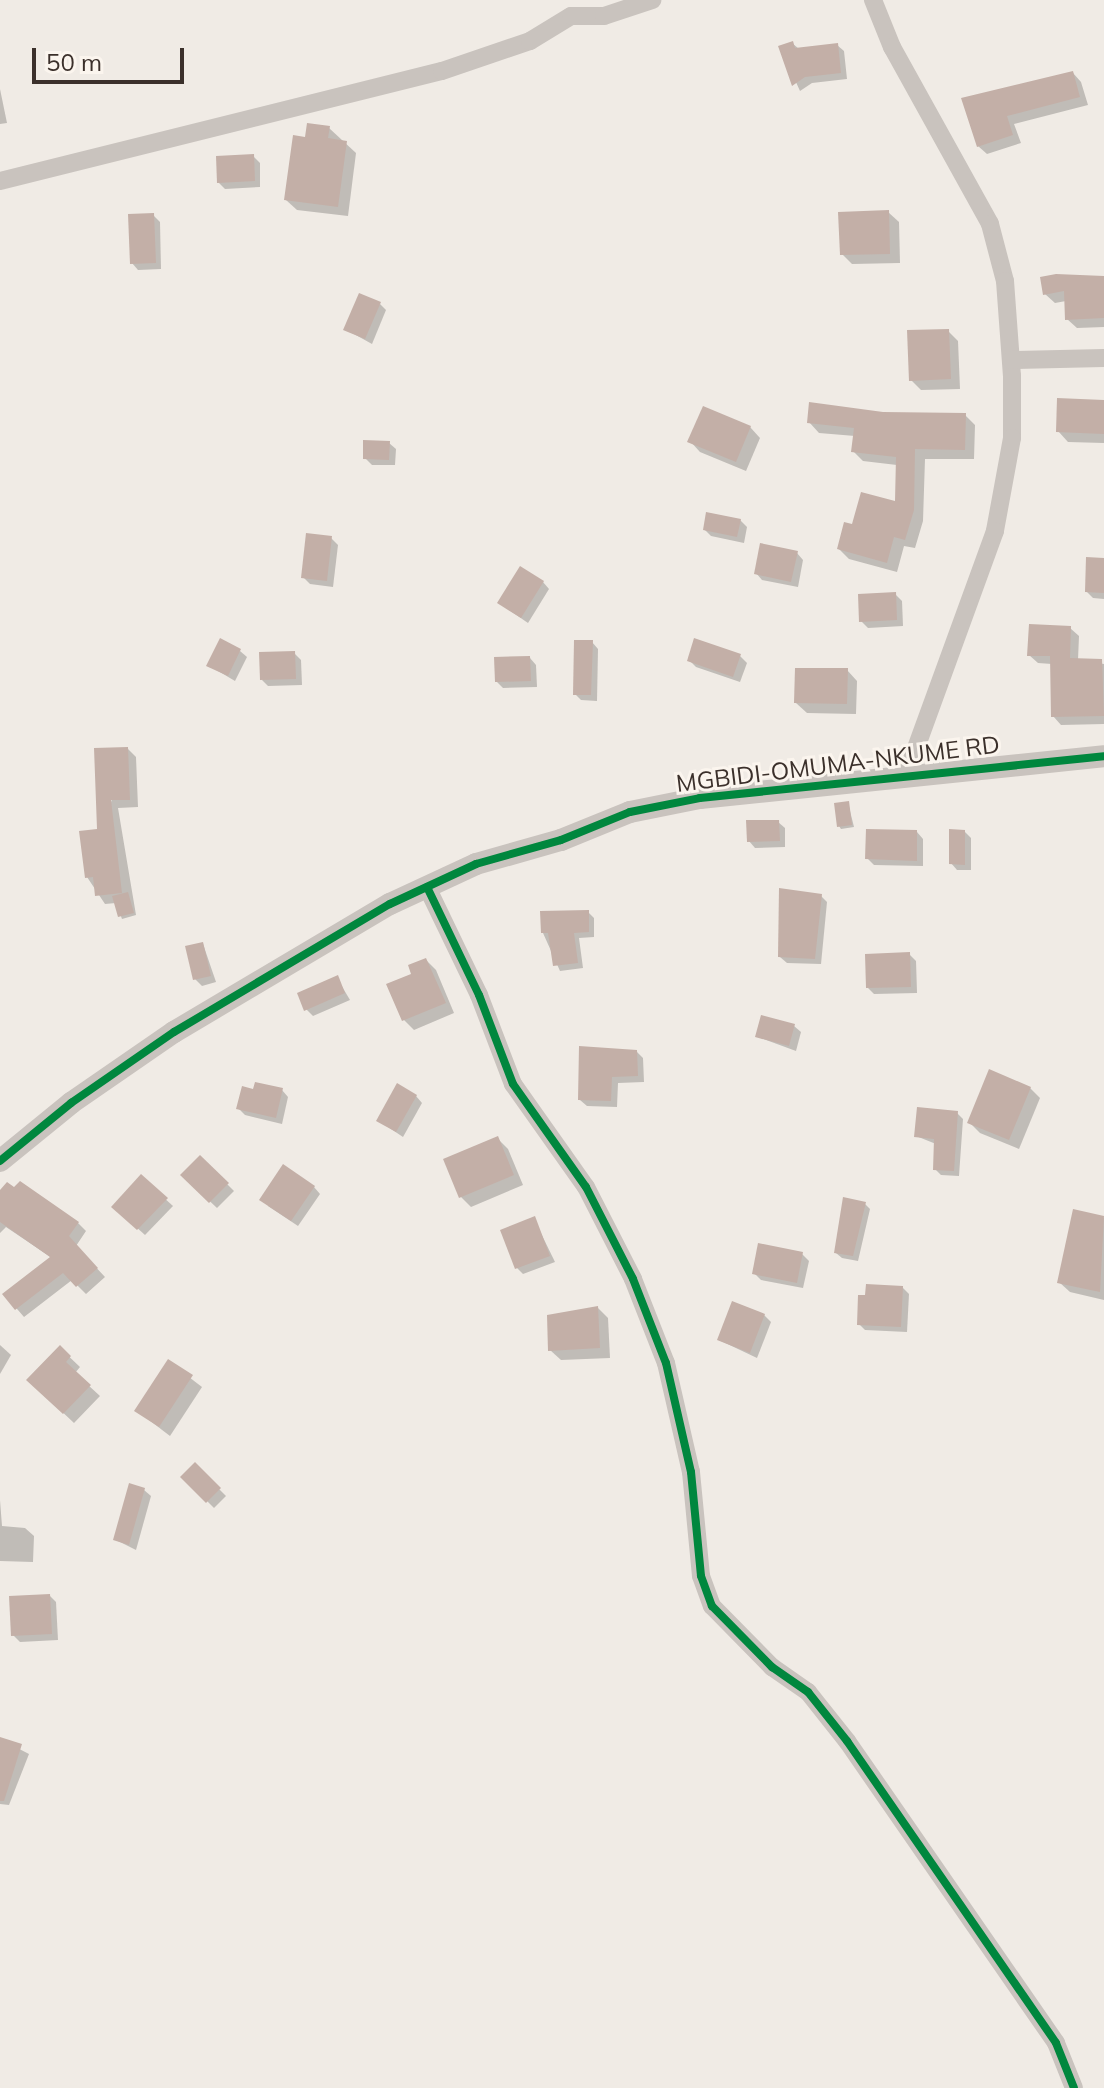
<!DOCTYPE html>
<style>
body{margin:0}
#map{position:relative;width:1104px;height:2088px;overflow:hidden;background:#f0ebe5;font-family:Mulish,sans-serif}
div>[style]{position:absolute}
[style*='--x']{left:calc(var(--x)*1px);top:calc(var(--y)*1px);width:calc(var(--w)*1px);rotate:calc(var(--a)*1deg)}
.shadow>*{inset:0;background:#0003}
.building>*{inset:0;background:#c3afa7}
.minor>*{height:18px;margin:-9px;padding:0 9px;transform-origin:9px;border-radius:9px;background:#c9c3be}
.tertiary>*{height:22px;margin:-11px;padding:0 11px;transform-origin:11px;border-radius:11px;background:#c9c3be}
.cycleway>*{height:8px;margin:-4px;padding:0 4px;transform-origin:4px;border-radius:4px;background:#00873e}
span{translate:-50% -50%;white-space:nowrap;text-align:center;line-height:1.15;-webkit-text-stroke:6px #fbf5ee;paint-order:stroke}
.street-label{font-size:24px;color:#3b302b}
.scale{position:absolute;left:32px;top:48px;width:152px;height:36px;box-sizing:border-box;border:4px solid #3b302b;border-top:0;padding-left:10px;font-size:24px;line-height:28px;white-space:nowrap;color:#3b302b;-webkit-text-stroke:6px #fbf5ee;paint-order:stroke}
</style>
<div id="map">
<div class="shadow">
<div style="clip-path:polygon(792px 43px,799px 49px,837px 45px,844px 51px,847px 79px,812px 83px,800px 91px,780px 47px)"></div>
<div style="clip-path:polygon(1073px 73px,1081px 82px,1088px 105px,1014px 124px,1021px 143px,987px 154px,978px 146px,963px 99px)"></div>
<div style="clip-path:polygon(0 89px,7px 123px,0 124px)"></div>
<div style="clip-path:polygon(329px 128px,356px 153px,348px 216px,297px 210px,286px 200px,307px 139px)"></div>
<div style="clip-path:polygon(253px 156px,260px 163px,260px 187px,225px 189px,218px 182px)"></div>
<div style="clip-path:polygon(888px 212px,899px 222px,900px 263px,852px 264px,842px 254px)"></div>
<div style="clip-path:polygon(153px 215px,160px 222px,161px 269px,138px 270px,132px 263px)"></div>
<div style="clip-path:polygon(1104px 277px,1104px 327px,1077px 328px,1067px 319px,1066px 301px,1055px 303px,1045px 294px)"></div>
<div style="clip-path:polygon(380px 304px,386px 310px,372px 344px,345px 329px)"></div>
<div style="clip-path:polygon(948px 331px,958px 341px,960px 389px,921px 390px,911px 380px)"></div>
<div style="clip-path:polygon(1104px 402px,1104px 443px,1068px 442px,1058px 431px)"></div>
<div style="clip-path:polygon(883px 414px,965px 415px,975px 425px,974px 459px,925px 459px,923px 521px,915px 548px,904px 546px,897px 572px,849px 559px,839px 549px,854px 526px,896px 504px,897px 465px,863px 461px,853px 451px,855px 436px,819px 433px,809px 422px)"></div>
<div style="clip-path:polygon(750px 427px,760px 438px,746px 471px,700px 452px,690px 441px)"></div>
<div style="clip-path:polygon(389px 443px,396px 449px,395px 465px,372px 465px,365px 458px)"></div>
<div style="clip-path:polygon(740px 520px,747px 527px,744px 543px,711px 536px,705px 530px)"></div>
<div style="clip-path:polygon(331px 538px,338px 545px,333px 587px,310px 584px,303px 577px)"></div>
<div style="clip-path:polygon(797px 553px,803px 560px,798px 587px,762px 580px,756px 573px)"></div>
<div style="clip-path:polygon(1104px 560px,1104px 599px,1093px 598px,1087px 592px)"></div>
<div style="clip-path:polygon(543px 582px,549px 589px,528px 623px,499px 603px)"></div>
<div style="clip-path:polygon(895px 594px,902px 601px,903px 626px,868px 628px,861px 621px)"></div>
<div style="clip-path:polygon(1070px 628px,1079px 636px,1078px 660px,1104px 664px,1104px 724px,1061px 725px,1053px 716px,1052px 664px,1038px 663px,1029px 655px)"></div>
<div style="clip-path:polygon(696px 641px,740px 656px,747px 663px,740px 682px,696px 667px,689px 660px)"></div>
<div style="clip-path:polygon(592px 642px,598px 649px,597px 701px,581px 700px,575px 694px)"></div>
<div style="clip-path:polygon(240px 651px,247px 657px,235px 681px,208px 665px)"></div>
<div style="clip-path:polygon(294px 653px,301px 660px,302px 685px,268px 686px,262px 680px)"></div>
<div style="clip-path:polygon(530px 658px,536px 665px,537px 687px,503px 688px,496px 681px)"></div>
<div style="clip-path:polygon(847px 670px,857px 681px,856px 714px,807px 713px,796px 703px)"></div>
<div style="clip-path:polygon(128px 749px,136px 757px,138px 807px,118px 808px,136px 915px,122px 919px,116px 903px,105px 904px,87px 877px)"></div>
<div style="clip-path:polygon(848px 803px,854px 827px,841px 829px,839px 826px)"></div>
<div style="clip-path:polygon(778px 822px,785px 828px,785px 847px,755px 848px,749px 841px)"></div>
<div style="clip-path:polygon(917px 832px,923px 839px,923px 866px,874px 865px,867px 858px)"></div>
<div style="clip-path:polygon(965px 832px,971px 838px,971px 870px,957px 870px,951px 863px)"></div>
<div style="clip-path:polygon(781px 890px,821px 896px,827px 902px,821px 964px,787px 963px,780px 957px)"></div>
<div style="clip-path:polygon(588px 912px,594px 918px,594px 937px,579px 938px,583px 968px,560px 971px,543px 933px)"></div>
<div style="clip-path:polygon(203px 944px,216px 982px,202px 986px,195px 979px)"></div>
<div style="clip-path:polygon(909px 954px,916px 961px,917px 993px,874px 994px,868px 988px)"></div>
<div style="clip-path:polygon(426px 960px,436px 970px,454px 1013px,414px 1030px,404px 1020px,414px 975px)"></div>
<div style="clip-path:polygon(337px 978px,350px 1000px,313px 1016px,306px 1009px)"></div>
<div style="clip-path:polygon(794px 1026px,801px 1032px,796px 1051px,758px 1037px)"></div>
<div style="clip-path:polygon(637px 1052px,643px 1058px,644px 1082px,618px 1083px,617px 1107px,587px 1106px,580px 1100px)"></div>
<div style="clip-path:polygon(1030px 1088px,1040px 1098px,1019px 1149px,980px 1133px,969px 1122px)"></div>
<div style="clip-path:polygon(282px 1090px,288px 1097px,282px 1124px,245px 1115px,239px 1109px,254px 1091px)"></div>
<div style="clip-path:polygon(416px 1096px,422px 1103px,403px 1137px,379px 1121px)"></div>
<div style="clip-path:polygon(957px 1113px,963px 1119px,959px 1176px,941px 1175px,935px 1169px,936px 1144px,916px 1136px)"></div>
<div style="clip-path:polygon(498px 1139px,508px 1149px,523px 1185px,471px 1207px,461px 1197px)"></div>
<div style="clip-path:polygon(200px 1157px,234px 1191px,217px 1208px,182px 1175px)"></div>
<div style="clip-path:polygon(141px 1177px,173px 1206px,145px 1235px,114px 1207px)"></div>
<div style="clip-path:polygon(314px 1187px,320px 1194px,298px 1226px,268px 1206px)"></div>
<div style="clip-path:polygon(0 1193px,78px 1223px,86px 1231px,76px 1246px,105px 1277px,86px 1294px,72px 1280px,24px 1317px,5px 1295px,52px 1258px,6px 1227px,0 1233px)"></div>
<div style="clip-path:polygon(865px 1204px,870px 1209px,858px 1261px,842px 1258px,836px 1253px)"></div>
<div style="clip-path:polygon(1074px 1212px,1104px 1218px,1104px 1300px,1070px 1292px,1059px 1282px)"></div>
<div style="clip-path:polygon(534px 1219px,555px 1262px,523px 1274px,517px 1268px)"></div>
<div style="clip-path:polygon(802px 1254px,809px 1261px,803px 1288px,761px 1280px,754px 1273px)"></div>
<div style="clip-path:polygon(902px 1287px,909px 1294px,907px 1332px,865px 1330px,859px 1324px)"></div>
<div style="clip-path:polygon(598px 1308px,608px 1318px,610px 1358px,561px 1360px,550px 1350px)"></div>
<div style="clip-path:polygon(764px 1315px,771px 1322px,757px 1358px,719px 1340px)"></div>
<div style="clip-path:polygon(0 1345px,11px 1355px,0 1374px)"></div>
<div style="clip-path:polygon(60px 1348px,80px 1367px,75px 1373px,100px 1396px,74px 1423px,39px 1390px)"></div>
<div style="clip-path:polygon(168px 1361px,202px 1387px,170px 1436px,136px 1410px)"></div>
<div style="clip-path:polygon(195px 1465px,226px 1496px,214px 1508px,183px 1477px)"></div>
<div style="clip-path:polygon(144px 1490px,151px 1496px,136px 1550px,116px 1540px)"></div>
<div style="clip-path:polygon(0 1500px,2px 1526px,25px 1528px,34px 1536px,33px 1562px,0 1561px)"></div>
<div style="clip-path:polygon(50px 1596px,56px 1602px,58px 1640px,20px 1642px,13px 1635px)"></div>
<div style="clip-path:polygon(0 1739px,29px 1754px,9px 1805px,0 1804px)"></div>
</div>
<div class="building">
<div style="clip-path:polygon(793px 41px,795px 48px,838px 43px,841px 73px,805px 77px,792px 86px,778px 46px)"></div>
<div style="clip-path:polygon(1073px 71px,1080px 97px,1007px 116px,1013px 135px,977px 147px,961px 98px)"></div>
<div style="clip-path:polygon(307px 123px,330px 126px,328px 138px,347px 141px,338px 207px,284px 200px,293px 135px,305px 137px)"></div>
<div style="clip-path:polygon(254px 154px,255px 181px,217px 183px,216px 156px)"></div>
<div style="clip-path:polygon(889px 210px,890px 254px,840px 255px,838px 212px)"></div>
<div style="clip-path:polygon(154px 213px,156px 263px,130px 264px,128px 214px)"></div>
<div style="clip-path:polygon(1056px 274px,1104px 276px,1104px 318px,1065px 320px,1064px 291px,1043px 295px,1040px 277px)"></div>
<div style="clip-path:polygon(359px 293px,381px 302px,365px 339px,343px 330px)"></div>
<div style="clip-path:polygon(949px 329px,951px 379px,909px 381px,907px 330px)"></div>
<div style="clip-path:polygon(1057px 398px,1104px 400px,1104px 434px,1056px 432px)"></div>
<div style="clip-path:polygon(809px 402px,883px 412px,966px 413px,965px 450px,915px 449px,914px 510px,905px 540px,894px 537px,887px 563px,837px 549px,844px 522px,852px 524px,861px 492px,895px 501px,896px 457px,851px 452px,854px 428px,807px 423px)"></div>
<div style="clip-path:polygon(703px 406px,751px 426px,736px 462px,687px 442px)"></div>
<div style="clip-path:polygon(363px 440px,390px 441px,389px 460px,363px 459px)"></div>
<div style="clip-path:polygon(706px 512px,741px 519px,737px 537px,703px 530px)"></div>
<div style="clip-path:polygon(306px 533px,332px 536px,327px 581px,301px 578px)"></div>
<div style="clip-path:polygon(760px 543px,798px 551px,791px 582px,754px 574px)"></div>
<div style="clip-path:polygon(1086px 557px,1104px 558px,1104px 593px,1085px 592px)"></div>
<div style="clip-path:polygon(520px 566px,544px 581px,521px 618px,497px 603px)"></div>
<div style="clip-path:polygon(896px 592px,897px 620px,859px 622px,858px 594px)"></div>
<div style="clip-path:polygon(1029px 624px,1071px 626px,1070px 658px,1102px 659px,1104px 716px,1051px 717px,1050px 656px,1027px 656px)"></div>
<div style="clip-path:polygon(220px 638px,241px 649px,228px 676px,206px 666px)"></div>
<div style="clip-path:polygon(694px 638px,741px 654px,733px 677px,687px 661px)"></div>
<div style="clip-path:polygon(574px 640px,593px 640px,591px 695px,573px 695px)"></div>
<div style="clip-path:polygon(295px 651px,296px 679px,260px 680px,259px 652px)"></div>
<div style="clip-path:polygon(530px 656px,531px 681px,495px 682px,494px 657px)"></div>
<div style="clip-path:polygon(795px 668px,848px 668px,847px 704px,794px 703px)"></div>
<div style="clip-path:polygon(128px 747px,130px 800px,111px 800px,122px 893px,95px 896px,93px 877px,85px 878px,79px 831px,97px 829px,94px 748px)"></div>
<div style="clip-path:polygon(849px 801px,852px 825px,837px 827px,834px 803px)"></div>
<div style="clip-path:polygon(746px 820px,779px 820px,780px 841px,747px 842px)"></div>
<div style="clip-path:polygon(866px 829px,917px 830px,917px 861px,865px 859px)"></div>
<div style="clip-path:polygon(949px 829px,965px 830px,965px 865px,949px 864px)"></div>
<div style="clip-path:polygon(779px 888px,822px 894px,815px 959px,778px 957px)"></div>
<div style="clip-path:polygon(128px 892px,134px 913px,118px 917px,112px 896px)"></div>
<div style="clip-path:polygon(589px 910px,589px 932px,574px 933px,578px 963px,553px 966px,548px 933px,541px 933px,540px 911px)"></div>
<div style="clip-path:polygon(203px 942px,211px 976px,193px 980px,185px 946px)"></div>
<div style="clip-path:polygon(910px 952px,911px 987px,866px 988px,865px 954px)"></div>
<div style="clip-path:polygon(426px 958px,446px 1003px,402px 1021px,386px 984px,411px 974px,408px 965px)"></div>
<div style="clip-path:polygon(338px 975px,345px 993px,304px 1011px,297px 993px)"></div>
<div style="clip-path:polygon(761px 1015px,795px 1024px,789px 1046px,755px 1037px)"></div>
<div style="clip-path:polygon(579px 1046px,637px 1050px,638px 1076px,612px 1077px,611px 1101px,578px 1100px)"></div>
<div style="clip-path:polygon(989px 1069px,1031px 1087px,1009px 1140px,967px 1123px)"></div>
<div style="clip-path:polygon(255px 1082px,283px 1088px,276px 1118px,236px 1109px,242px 1086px,253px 1089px)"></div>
<div style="clip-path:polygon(397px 1083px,417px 1095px,396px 1132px,376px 1121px)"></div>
<div style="clip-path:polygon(917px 1107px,958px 1111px,954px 1171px,933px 1170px,934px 1139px,914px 1137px)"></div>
<div style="clip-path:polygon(498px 1136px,514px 1175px,459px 1198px,443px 1159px)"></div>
<div style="clip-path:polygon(200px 1155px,229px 1183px,209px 1203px,180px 1175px)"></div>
<div style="clip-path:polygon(283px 1164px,315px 1186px,291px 1221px,259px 1200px)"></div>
<div style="clip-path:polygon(141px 1174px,168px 1198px,137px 1230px,111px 1207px)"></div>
<div style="clip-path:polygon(20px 1181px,79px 1222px,69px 1236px,98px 1268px,76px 1287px,63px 1273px,15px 1310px,2px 1294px,50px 1257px,0 1222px,0 1190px,7px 1182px,14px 1187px)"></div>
<div style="clip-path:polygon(843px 1197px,866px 1202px,853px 1256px,834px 1253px)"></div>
<div style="clip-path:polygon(1073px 1209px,1104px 1216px,1100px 1292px,1057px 1283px)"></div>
<div style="clip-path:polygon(535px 1216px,550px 1256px,515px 1269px,500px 1230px)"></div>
<div style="clip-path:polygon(758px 1243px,803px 1252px,797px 1283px,752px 1274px)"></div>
<div style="clip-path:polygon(866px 1284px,903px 1286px,901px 1327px,857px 1325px,858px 1295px,865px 1295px)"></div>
<div style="clip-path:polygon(732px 1301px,765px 1314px,750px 1353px,717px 1340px)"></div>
<div style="clip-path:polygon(598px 1306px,600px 1348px,548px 1351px,547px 1315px)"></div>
<div style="clip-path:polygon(60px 1345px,71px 1356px,66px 1362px,91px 1385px,63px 1414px,26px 1380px)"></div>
<div style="clip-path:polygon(168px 1359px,193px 1375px,159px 1427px,134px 1411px)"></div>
<div style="clip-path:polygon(195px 1462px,221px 1488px,206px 1503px,180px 1477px)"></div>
<div style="clip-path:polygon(129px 1483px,145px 1488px,129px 1545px,113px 1540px)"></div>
<div style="clip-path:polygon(50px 1594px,52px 1634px,11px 1636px,9px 1596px)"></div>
<div style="clip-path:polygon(0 1737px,22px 1744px,4px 1801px,0 1801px)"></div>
</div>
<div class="minor">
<div style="--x:873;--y:0;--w:51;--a:68"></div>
<div style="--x:892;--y:47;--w:202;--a:61"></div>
<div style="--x:990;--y:224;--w:59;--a:75.3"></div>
<div style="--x:1005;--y:281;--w:95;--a:85.8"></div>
<div style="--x:1012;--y:376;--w:62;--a:90"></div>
<div style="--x:1012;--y:438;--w:95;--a:100.4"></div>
<div style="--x:995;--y:531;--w:258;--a:110"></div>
<div style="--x:0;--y:181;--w:455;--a:-14"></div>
<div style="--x:442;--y:71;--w:93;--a:-18.8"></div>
<div style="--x:530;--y:41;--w:48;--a:-31.4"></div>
<div style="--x:571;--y:16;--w:33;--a:0"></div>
<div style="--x:604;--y:16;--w:51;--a:-18.4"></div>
<div style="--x:1011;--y:360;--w:93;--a:-1.2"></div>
<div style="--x:427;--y:887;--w:120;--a:64.3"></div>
<div style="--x:479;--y:995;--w:95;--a:69.1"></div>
<div style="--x:513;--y:1084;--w:126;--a:54.7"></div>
<div style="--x:586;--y:1187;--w:103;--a:62.9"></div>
<div style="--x:633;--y:1279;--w:90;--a:68.6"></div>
<div style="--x:666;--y:1363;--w:112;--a:77.1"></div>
<div style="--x:691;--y:1472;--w:104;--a:84.5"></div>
<div style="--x:701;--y:1576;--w:32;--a:70"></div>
<div style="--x:712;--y:1606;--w:86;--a:45.5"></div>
<div style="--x:772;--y:1667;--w:44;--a:34.8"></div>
<div style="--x:808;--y:1692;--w:63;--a:51.5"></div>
<div style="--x:847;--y:1741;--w:367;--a:55.3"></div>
<div style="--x:1056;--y:2043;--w:48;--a:68.2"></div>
</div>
<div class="tertiary">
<div style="--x:0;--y:1161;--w:92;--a:-39.2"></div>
<div style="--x:71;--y:1103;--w:125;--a:-34.6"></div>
<div style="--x:174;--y:1032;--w:251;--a:-30.7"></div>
<div style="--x:390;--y:904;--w:95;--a:-24.9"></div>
<div style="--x:476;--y:864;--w:88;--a:-15.8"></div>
<div style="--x:561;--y:840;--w:74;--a:-22.1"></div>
<div style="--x:630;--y:812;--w:71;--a:-11.3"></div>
<div style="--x:700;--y:798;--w:406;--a:-5.9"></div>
</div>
<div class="cycleway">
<div style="--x:427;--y:887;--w:120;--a:64.3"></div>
<div style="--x:479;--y:995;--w:95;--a:69.1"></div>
<div style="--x:513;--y:1084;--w:126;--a:54.7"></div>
<div style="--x:586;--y:1187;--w:103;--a:62.9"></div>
<div style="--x:633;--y:1279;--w:90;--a:68.6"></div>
<div style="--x:666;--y:1363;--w:112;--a:77.1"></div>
<div style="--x:691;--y:1472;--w:104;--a:84.5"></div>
<div style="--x:701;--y:1576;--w:32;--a:70"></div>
<div style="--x:712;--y:1606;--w:86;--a:45.5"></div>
<div style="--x:772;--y:1667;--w:44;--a:34.8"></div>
<div style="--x:808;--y:1692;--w:63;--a:51.5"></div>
<div style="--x:847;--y:1741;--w:367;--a:55.3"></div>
<div style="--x:1056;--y:2043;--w:48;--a:68.2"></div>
<div style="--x:0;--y:1161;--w:92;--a:-39.2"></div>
<div style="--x:71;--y:1103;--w:125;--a:-34.6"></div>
<div style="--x:174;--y:1032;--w:251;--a:-30.7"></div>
<div style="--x:390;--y:904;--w:95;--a:-24.9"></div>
<div style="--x:476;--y:864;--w:88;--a:-15.8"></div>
<div style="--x:561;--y:840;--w:74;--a:-22.1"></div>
<div style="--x:630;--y:812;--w:71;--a:-11.3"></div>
<div style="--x:700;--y:798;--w:406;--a:-5.9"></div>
</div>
<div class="street-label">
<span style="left:838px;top:764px;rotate:-7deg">MGBIDI-OMUMA-NKUME RD</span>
</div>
<div class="scale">50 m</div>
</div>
